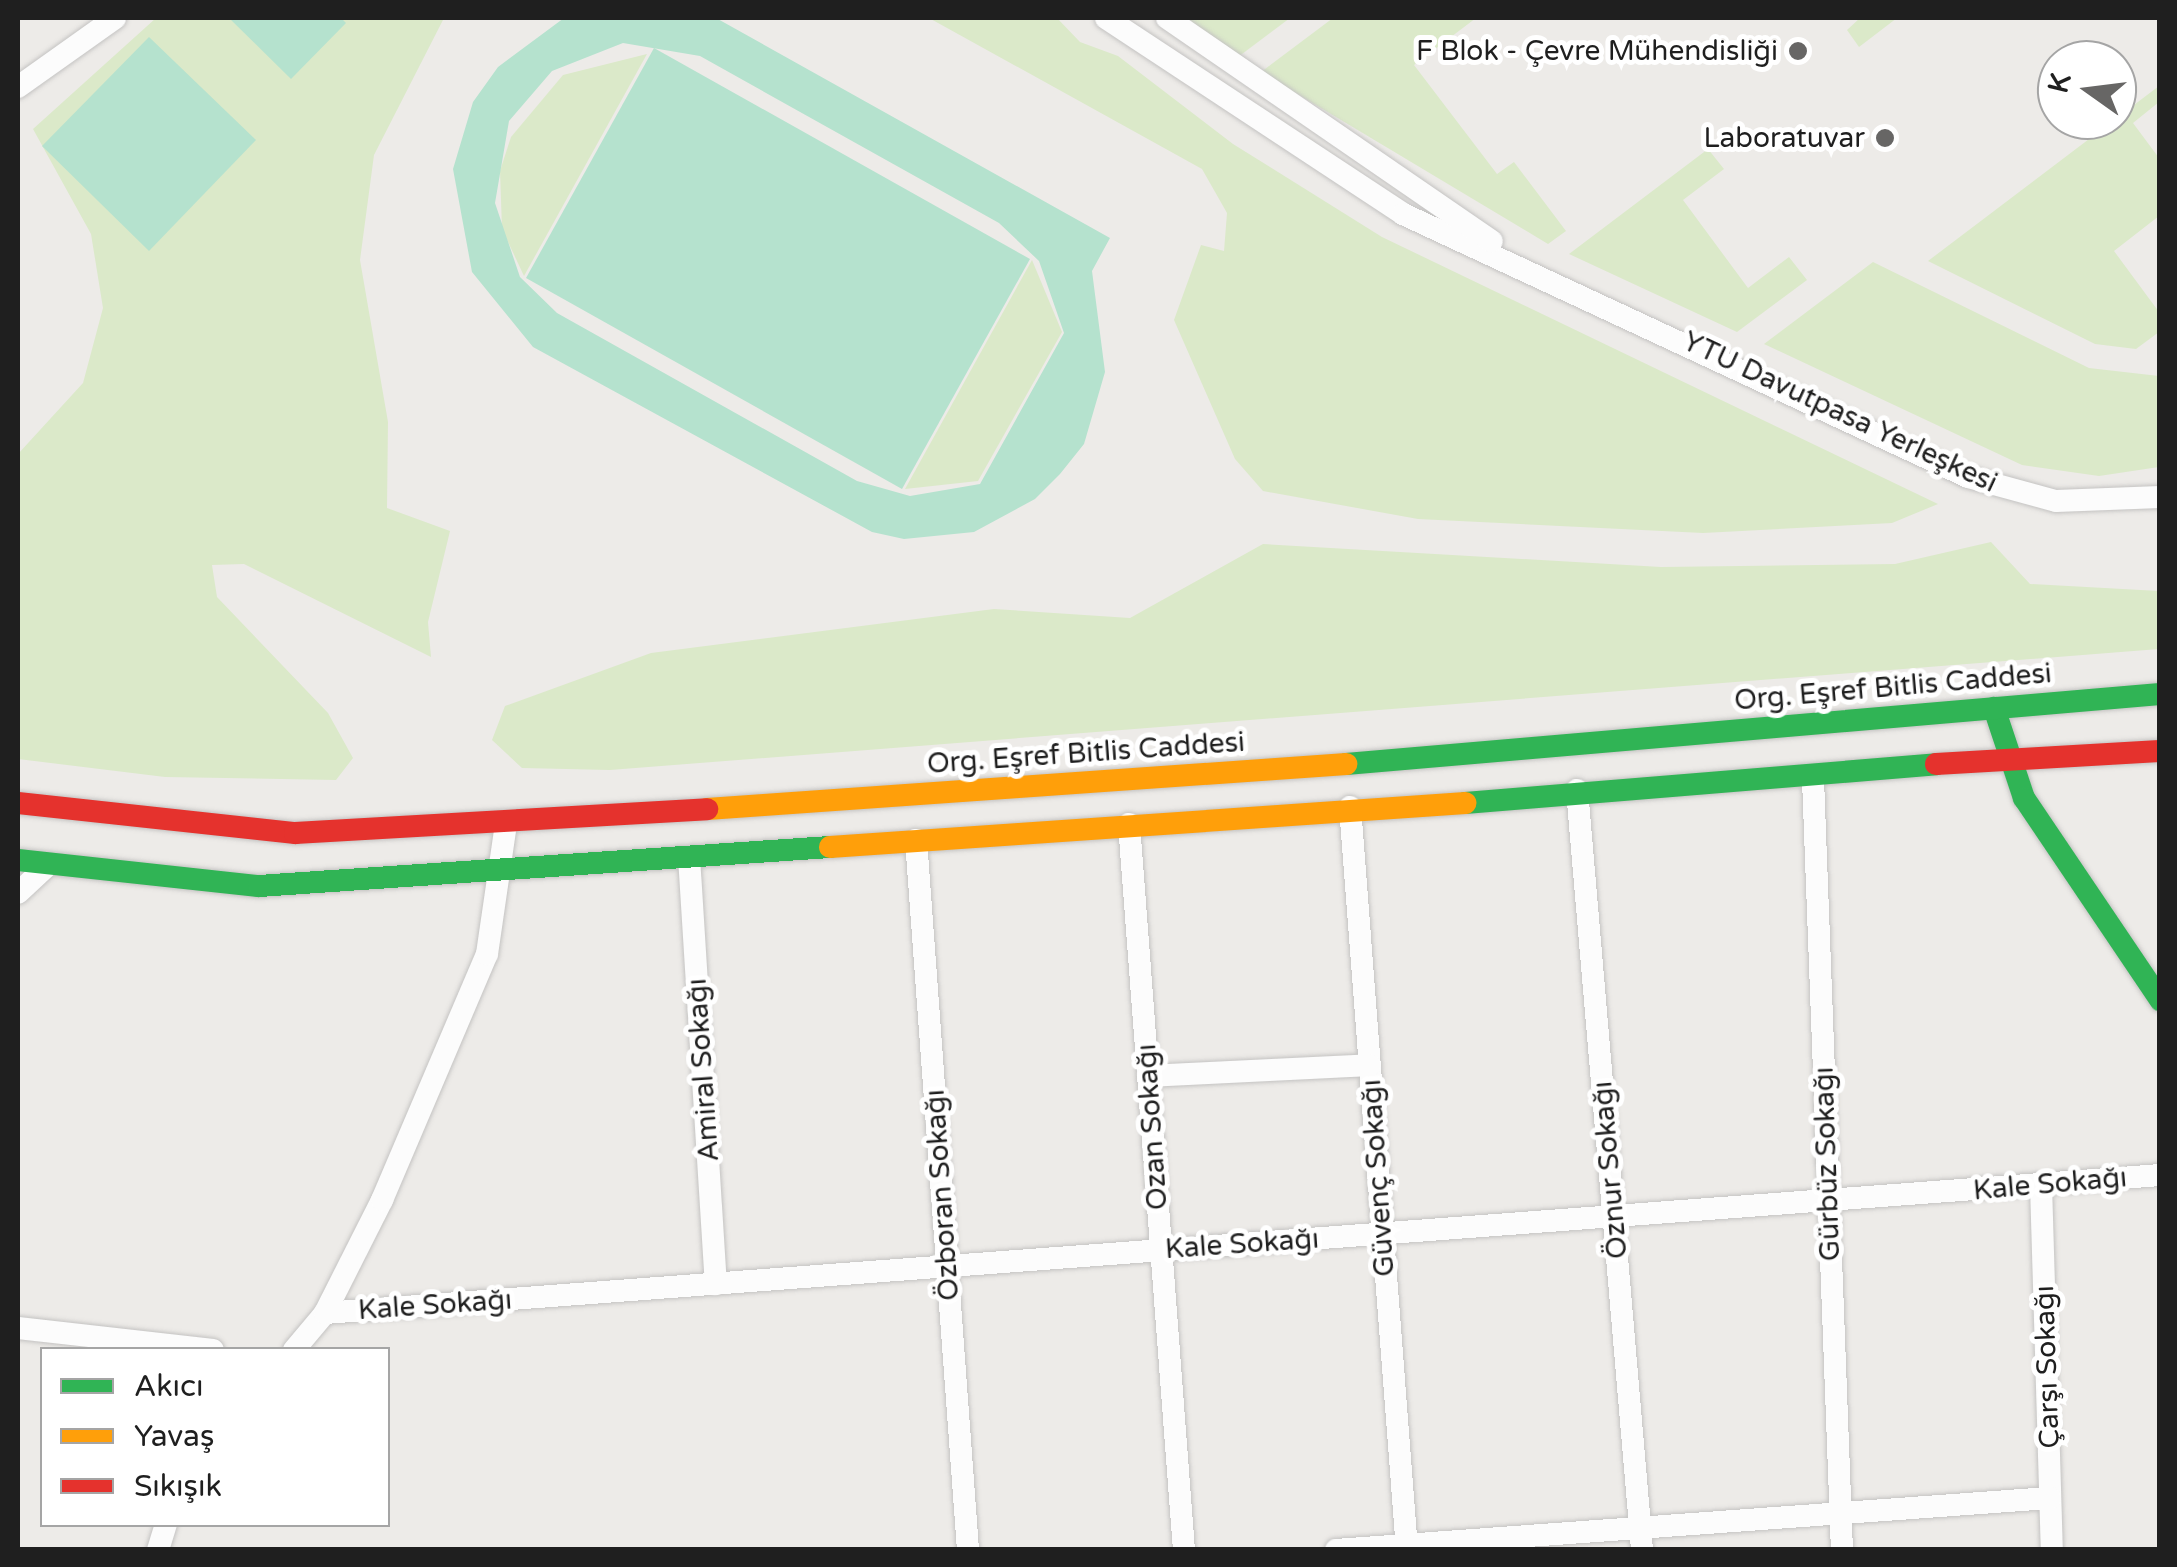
<!DOCTYPE html>
<meta charset="utf-8">
<style>
body{margin:0}
#map{position:relative;width:2177px;height:1567px;overflow:hidden;background:#edebe8;font-family:"Varela Round",sans-serif}
div>[style]{position:absolute}
[style*='--x']{left:calc(var(--x)*1px);top:calc(var(--y)*1px);width:calc(var(--w)*1px);rotate:calc(var(--a)*1deg)}
.grass>*{inset:0;background:#dbe9c9}
.pitch>*{inset:0;background:#b5e2ce}
.roads{filter:drop-shadow(0 0 2px #c4c3c2) drop-shadow(0 0 2px #c4c3c2)}
.street>*{height:22px;margin:-11px;padding:0 11px;transform-origin:11px;border-radius:11px;background:#fcfcfc}
.fast>*{height:22px;margin:-11px;padding:0 11px;transform-origin:11px;border-radius:11px;background:#30b455}
.slow>*{height:22px;margin:-11px;padding:0 11px;transform-origin:11px;border-radius:11px;background:#ff9f0a}
.jam>*{height:22px;margin:-11px;padding:0 11px;transform-origin:11px;border-radius:11px;background:#e5322d}
.dots>*{width:28px;height:28px;translate:-50% -50%;box-sizing:border-box;border:5px solid #fff;border-radius:50%}
span{translate:-50% -50%;white-space:nowrap;text-align:center;line-height:1.15;-webkit-text-stroke:10px #fff;paint-order:stroke}
.poi-label{font-size:28px;color:#1f1f1f}
.right{translate:-100% -50%;text-align:right}
.street-label{font-size:28px;color:#1f1f1f}
.frame{position:absolute;inset:0;border:20px solid #1f1f1f;pointer-events:none}
.legend{position:absolute;left:40px;top:1347px;width:350px;height:180px;box-sizing:border-box;background:#fff;border:2px solid #a5a5a5;margin:0;padding:12px 18px;list-style:none;font-size:30px;color:#1f1f1f}
.legend li{display:flex;align-items:center;gap:20px;height:50px}
.legend b{width:50px;border:2px solid #a5a5a5}
.north{position:absolute;left:2037px;top:40px;width:100px;height:100px;box-sizing:border-box;background:#fff;border:2px solid #a5a5a5;border-radius:50%;rotate:284deg;font-size:28px;font-weight:700;line-height:40px;text-align:center;color:#1f1f1f}
.north::after{content:'';display:block;margin:auto;width:35px;height:45px;background:#676665;clip-path:polygon(50% 0,100% 100%,50% 72%,0 100%)}
</style>
<div id="map">
<div class="grass">
<div style="clip-path:polygon(156px 18px,444px 18px,374px 155px,360px 260px,388px 422px,387px 508px,450px 531px,428px 622px,431px 657px,244px 564px,212px 565px,217px 597px,328px 713px,353px 758px,336px 780px,165px 777px,18px 759px,18px 454px,83px 383px,103px 308px,91px 234px,33px 129px)"></div>
<div style="clip-path:polygon(929px 18px,1057px 18px,1080px 42px,1118px 56px,1233px 144px,1382px 237px,1938px 504px,1892px 523px,1703px 533px,1418px 519px,1263px 491px,1235px 459px,1174px 320px,1201px 245px,1224px 251px,1227px 213px,1202px 169px)"></div>
<div style="clip-path:polygon(1187px 18px,1290px 18px,1238px 57px)"></div>
<div style="clip-path:polygon(1333px 18px,1476px 18px,1414px 65px,1497px 174px,1514px 162px,1566px 231px,1548px 244px,1261px 72px)"></div>
<div style="clip-path:polygon(1860px 18px,1897px 18px,1859px 47px,1847px 30px)"></div>
<div style="clip-path:polygon(647px 54px,524px 276px,502px 229px,500px 171px,511px 137px,563px 75px)"></div>
<div style="clip-path:polygon(2159px 86px,2159px 102px,2133px 123px,2159px 158px,2159px 216px,2114px 251px,2159px 312px,2159px 332px,2136px 349px,2095px 344px,1928px 261px)"></div>
<div style="clip-path:polygon(1708px 149px,1724px 169px,1683px 200px,1748px 288px,1789px 257px,1807px 280px,1737px 332px,1569px 254px)"></div>
<div style="clip-path:polygon(1032px 260px,1062px 332px,978px 481px,905px 489px)"></div>
<div style="clip-path:polygon(1873px 262px,2089px 368px,2159px 376px,2159px 467px,2099px 476px,2022px 465px,1764px 344px)"></div>
<div style="clip-path:polygon(1991px 542px,2030px 584px,2159px 591px,2159px 649px,610px 770px,522px 768px,492px 740px,505px 706px,651px 653px,994px 609px,1130px 618px,1263px 544px,1661px 567px,1895px 564px)"></div>
</div>
<div class="pitch">
<div style="clip-path:polygon(229px 18px,341px 18px,346px 23px,291px 79px)"></div>
<div style="clip-path:polygon(evenodd,564px 18px,716px 18px,1110px 238px,1092px 271px,1105px 372px,1084px 444px,1060px 474px,1035px 499px,974px 532px,904px 539px,872px 532px,533px 347px,472px 272px,453px 169px,473px 102px,498px 67px,564px 18px,623px 43px,700px 56px,999px 223px,1039px 261px,1064px 333px,980px 484px,910px 496px,857px 481px,557px 313px,520px 277px,495px 203px,509px 121px,552px 71px,623px 43px)"></div>
<div style="clip-path:polygon(149px 37px,256px 140px,149px 251px,42px 146px)"></div>
<div style="clip-path:polygon(654px 48px,1030px 259px,902px 489px,526px 278px)"></div>
</div>
<div class="roads">
<div class="street">
<div style="--x:1106;--y:18;--w:356;--a:33.4"></div>
<div style="--x:1403;--y:214;--w:623;--a:24.96"></div>
<div style="--x:1968;--y:477;--w:91;--a:15.3"></div>
<div style="--x:2056;--y:501;--w:104;--a:-2.2"></div>
<div style="--x:1167;--y:18;--w:394;--a:34.5"></div>
<div style="--x:18;--y:87;--w:119;--a:-35.4"></div>
<div style="--x:1813;--y:779;--w:772;--a:87.85"></div>
<div style="--x:1577;--y:790;--w:763;--a:85.11"></div>
<div style="--x:1350;--y:807;--w:745;--a:85.61"></div>
<div style="--x:1129;--y:824;--w:728;--a:85.67"></div>
<div style="--x:916;--y:840;--w:712;--a:85.81"></div>
<div style="--x:689;--y:857;--w:428;--a:86.4"></div>
<div style="--x:18;--y:893;--w:40;--a:-43"></div>
<div style="--x:1148;--y:1076;--w:222;--a:-2.8"></div>
<div style="--x:2041;--y:1185;--w:365;--a:88.3"></div>
<div style="--x:325;--y:1313;--w:1840;--a:-4.3"></div>
<div style="--x:18;--y:1328;--w:196;--a:6.4"></div>
<div style="--x:294;--y:1350;--w:48;--a:-50"></div>
<div style="--x:325;--y:1313;--w:127;--a:-63.2"></div>
<div style="--x:382;--y:1200;--w:267;--a:-66.9"></div>
<div style="--x:487;--y:954;--w:132;--a:-81.7"></div>
<div style="--x:158;--y:1550;--w:27;--a:-73"></div>
<div style="--x:1336;--y:1550;--w:716;--a:-4.17"></div>
</div>
<div class="fast">
<div style="--x:1994;--y:708;--w:95;--a:71.6"></div>
<div style="--x:2024;--y:798;--w:244;--a:56"></div>
<div style="--x:1346;--y:764;--w:817;--a:-4.92"></div>
<div style="--x:1465;--y:803;--w:473;--a:-4.7"></div>
<div style="--x:18;--y:860;--w:242;--a:6.2"></div>
<div style="--x:259;--y:886;--w:572;--a:-3.91"></div>
</div>
<div class="slow">
<div style="--x:707;--y:809;--w:641;--a:-4.03"></div>
<div style="--x:830;--y:847;--w:637;--a:-3.96"></div>
</div>
<div class="jam">
<div style="--x:1936;--y:764;--w:224;--a:-3.3"></div>
<div style="--x:18;--y:803;--w:279;--a:6.2"></div>
<div style="--x:295;--y:833;--w:413;--a:-3.3"></div>
</div>
</div>
<div class="dots">
<div style="left:1798px;top:51px;background:#676665"></div>
<div style="left:1885px;top:138px;background:#676665"></div>
</div>
<div class="poi-label">
<span class="right" style="left:1778px;top:51px">F Blok - Çevre Mühendisliği</span>
<span class="right" style="left:1865px;top:138px">Laboratuvar</span>
</div>
<div class="street-label">
<span style="left:1840px;top:412px;rotate:25deg">YTU Davutpasa Yerleşkesi</span>
<span style="left:1893px;top:687px;rotate:-5deg">Org. Eşref Bitlis Caddesi</span>
<span style="left:1086px;top:753px;rotate:-4deg">Org. Eşref Bitlis Caddesi</span>
<span style="left:703px;top:1070px;rotate:-94deg">Amiral Sokağı</span>
<span style="left:1152px;top:1127px;rotate:-94deg">Ozan Sokağı</span>
<span style="left:1827px;top:1164px;rotate:-92deg">Gürbüz Sokağı</span>
<span style="left:1610px;top:1170px;rotate:-95deg">Öznur Sokağı</span>
<span style="left:1378px;top:1178px;rotate:-94deg">Güvenç Sokağı</span>
<span style="left:2050px;top:1184px;rotate:-5deg">Kale Sokağı</span>
<span style="left:942px;top:1195px;rotate:-94deg">Özboran Sokağı</span>
<span style="left:1242px;top:1244px;rotate:-4deg">Kale Sokağı</span>
<span style="left:435px;top:1305px;rotate:-4deg">Kale Sokağı</span>
<span style="left:2047px;top:1367px;rotate:-92deg">Çarşı Sokağı</span>
</div>
<div class="frame"></div>
<ul class="legend">
<li><b style="height:12px;background:#30b455"></b>Akıcı</li>
<li><b style="height:12px;background:#ff9f0a"></b>Yavaş</li>
<li><b style="height:12px;background:#e5322d"></b>Sıkışık</li>
</ul>
<div class="north">K</div>
</div>
